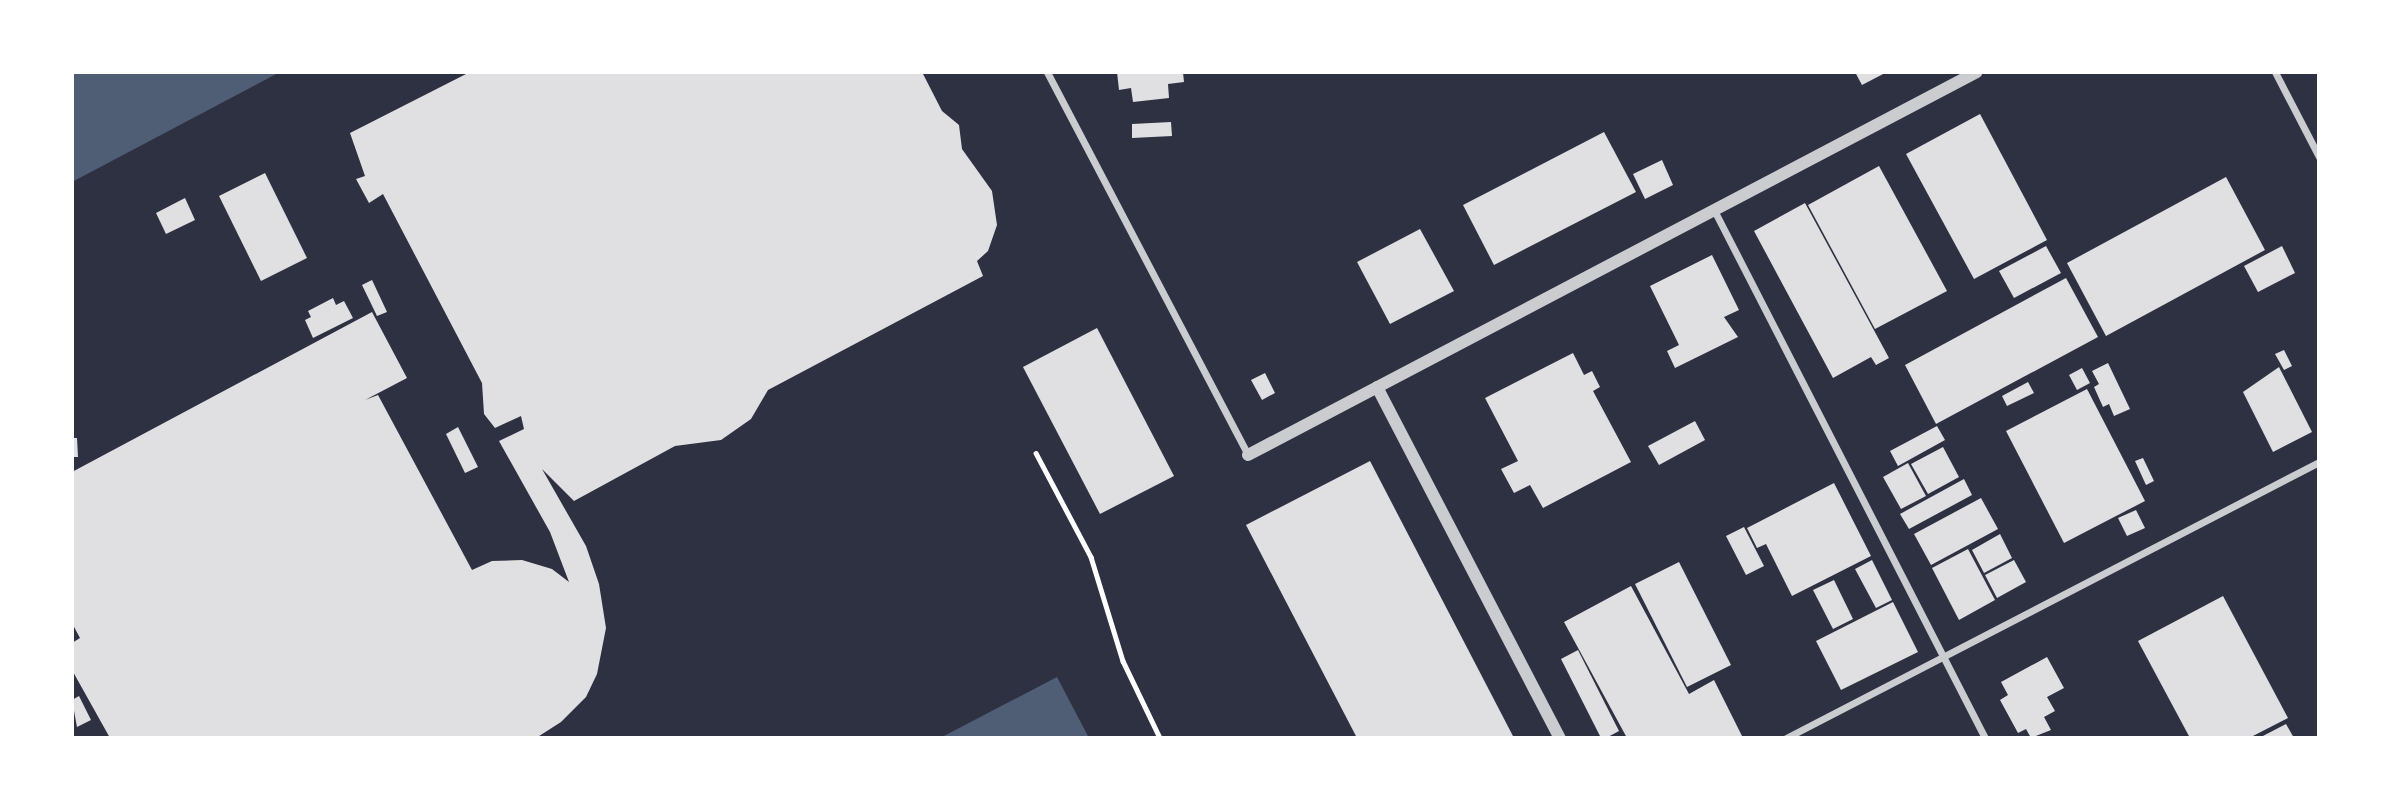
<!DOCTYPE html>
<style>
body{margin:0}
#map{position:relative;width:2391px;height:810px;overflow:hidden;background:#2d3142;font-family:"Fira Sans",sans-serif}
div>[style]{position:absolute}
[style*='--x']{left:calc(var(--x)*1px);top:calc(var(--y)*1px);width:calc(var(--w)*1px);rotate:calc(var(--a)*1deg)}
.water>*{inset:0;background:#4f5d75}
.building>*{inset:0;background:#e0e0e3}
.path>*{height:4.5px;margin:-2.25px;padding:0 2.25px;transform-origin:2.25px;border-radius:2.25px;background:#fff}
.minor>*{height:7px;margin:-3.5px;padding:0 3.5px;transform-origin:3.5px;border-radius:3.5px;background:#caccd0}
.tertiary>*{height:12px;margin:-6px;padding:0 6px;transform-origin:6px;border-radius:6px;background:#caccd0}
span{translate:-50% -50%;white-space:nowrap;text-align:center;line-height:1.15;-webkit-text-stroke:7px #fff;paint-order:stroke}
.frame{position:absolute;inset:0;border:74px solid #fff;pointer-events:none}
</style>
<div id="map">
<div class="water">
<div style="clip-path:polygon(72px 72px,280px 72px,72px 182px)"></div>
<div style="clip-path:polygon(1057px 677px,1089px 738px,940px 738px)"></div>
</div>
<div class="building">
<div style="clip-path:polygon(470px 72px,922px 72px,942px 111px,959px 125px,962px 149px,992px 191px,997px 225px,988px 251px,977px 261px,983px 276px,768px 390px,751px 419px,721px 440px,675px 446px,574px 501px,542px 469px,586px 546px,599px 584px,606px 628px,597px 674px,586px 697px,561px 722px,536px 738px,110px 738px,72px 670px,72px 643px,80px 638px,72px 623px,72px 472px,372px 312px,407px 378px,365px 400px,378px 395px,472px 570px,492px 561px,522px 560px,552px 569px,569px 582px,550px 532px,499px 441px,524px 429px,521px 416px,495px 428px,484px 414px,482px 383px,383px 194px,369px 203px,356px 179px,365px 176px,350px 133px)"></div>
<div style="clip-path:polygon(1117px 72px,1183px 72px,1184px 82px,1168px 84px,1169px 98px,1133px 102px,1131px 88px,1119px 90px)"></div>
<div style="clip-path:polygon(1855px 72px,1887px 72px,1862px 85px)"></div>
<div style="clip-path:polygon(1980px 114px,2047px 240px,1974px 279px,1906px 154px)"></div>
<div style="clip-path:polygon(1171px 122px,1172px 136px,1132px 138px,1132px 124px)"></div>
<div style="clip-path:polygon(1604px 132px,1636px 192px,1494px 265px,1463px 205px)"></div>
<div style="clip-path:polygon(1662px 160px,1673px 185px,1645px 199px,1633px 174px)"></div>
<div style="clip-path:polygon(1879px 166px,1947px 291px,1875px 329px,1808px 205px)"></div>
<div style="clip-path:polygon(265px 173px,307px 258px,261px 281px,219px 196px)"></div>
<div style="clip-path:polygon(2226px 177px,2265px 250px,2106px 336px,2067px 263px)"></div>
<div style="clip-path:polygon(185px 198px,195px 220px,166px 234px,156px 213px)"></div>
<div style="clip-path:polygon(1805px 203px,1889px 358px,1876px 365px,1871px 357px,1833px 378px,1754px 231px)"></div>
<div style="clip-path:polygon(1420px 229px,1454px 291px,1390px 324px,1357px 262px)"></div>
<div style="clip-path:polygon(2046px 246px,2061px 273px,2014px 298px,1999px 271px)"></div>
<div style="clip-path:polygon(2282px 246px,2295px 273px,2258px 292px,2244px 266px)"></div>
<div style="clip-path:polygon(1712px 255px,1739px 310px,1724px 317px,1738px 337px,1675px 368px,1667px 351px,1679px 345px,1650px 286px)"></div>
<div style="clip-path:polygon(2066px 278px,2098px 337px,1936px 424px,1905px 365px)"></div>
<div style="clip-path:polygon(372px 280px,387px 312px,377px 316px,362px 285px)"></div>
<div style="clip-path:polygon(333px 298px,336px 305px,344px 301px,353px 318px,313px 338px,305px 320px,311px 317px,308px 311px)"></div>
<div style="clip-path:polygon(1097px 328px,1174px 476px,1100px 514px,1023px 367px)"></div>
<div style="clip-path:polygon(2284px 350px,2292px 366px,2284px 370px,2275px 354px)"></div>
<div style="clip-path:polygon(1573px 353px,1584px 375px,1592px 371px,1600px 387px,1593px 391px,1631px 462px,1543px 508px,1530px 485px,1514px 493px,1501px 469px,1518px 461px,1485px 398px)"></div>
<div style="clip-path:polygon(2108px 363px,2130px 409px,2114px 416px,2109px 404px,2103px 407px,2094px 387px,2099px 384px,2092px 371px)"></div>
<div style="clip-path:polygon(2279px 367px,2312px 432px,2273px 452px,2243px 392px)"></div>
<div style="clip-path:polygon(2082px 368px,2090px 383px,2077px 390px,2069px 375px)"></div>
<div style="clip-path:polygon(1265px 373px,1275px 393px,1262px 400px,1251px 380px)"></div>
<div style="clip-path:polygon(2028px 382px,2034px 393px,2007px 406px,2002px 396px)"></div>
<div style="clip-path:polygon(2087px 389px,2145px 501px,2064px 543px,2006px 431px)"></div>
<div style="clip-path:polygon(1695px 421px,1705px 440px,1659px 465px,1648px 446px)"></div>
<div style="clip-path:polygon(1937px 426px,1945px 440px,1898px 466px,1890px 451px)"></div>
<div style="clip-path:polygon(458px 427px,478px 467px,465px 473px,446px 434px)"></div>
<div style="clip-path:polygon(72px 438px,77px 438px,78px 457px,72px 457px)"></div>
<div style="clip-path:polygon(1943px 447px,1959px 477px,1928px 494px,1911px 464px)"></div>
<div style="clip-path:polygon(2143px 458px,2154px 481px,2146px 485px,2135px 461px)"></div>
<div style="clip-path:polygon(1370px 461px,1514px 738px,1357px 738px,1246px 525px)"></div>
<div style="clip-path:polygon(1908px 463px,1926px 496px,1901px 509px,1883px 477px)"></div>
<div style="clip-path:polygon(1964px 479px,1972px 495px,1909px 529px,1900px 514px)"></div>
<div style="clip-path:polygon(1834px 483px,1871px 556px,1792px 596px,1766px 544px,1757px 548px,1747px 528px)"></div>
<div style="clip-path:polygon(1981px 498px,1998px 529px,1931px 565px,1914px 534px)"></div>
<div style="clip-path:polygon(2136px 510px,2145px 528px,2127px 536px,2118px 518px)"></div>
<div style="clip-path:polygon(1744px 527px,1764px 566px,1746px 575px,1726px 536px)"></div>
<div style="clip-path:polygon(2000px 534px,2012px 558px,1984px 573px,1972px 550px)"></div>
<div style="clip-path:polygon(1968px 549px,1995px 600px,1959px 620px,1932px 568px)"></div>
<div style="clip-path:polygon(1872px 560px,1892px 600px,1876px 608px,1855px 569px)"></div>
<div style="clip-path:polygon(2014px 560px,2026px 582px,1997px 598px,1985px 575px)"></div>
<div style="clip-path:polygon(1679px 562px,1731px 665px,1687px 687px,1635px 584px)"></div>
<div style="clip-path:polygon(1834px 580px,1853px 619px,1833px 629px,1813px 590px)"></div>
<div style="clip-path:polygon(1631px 586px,1689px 694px,1714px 680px,1742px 736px,1627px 738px,1564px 622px)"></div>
<div style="clip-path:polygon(2223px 596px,2288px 718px,2249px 738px,2190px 738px,2138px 641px)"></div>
<div style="clip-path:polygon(1893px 602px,1918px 652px,1841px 690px,1816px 641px)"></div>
<div style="clip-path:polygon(1578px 650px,1619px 731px,1606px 738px,1601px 738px,1561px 659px)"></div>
<div style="clip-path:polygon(2047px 657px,2064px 688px,2047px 697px,2055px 711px,2044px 717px,2051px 730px,2031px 738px,2026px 729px,2018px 733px,2000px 700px,2008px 695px,2001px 682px)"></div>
<div style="clip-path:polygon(79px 696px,91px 720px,77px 727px,72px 700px)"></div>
<div style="clip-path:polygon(2286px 724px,2294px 738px,2259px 738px)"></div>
</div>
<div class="path">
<div style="--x:1036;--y:453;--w:118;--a:62.1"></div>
<div style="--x:1091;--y:557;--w:109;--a:72.9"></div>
<div style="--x:1123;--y:661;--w:85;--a:64.3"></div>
</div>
<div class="minor">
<div style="--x:1047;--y:72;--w:433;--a:62.3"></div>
<div style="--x:2275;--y:72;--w:96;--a:62.6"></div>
<div style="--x:1714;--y:210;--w:593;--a:62.83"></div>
<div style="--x:1786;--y:738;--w:600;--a:-27.38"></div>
</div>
<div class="tertiary">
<div style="--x:1377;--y:387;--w:396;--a:62.5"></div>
<div style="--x:1248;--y:455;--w:823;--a:-27.72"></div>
</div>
<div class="frame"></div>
</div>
